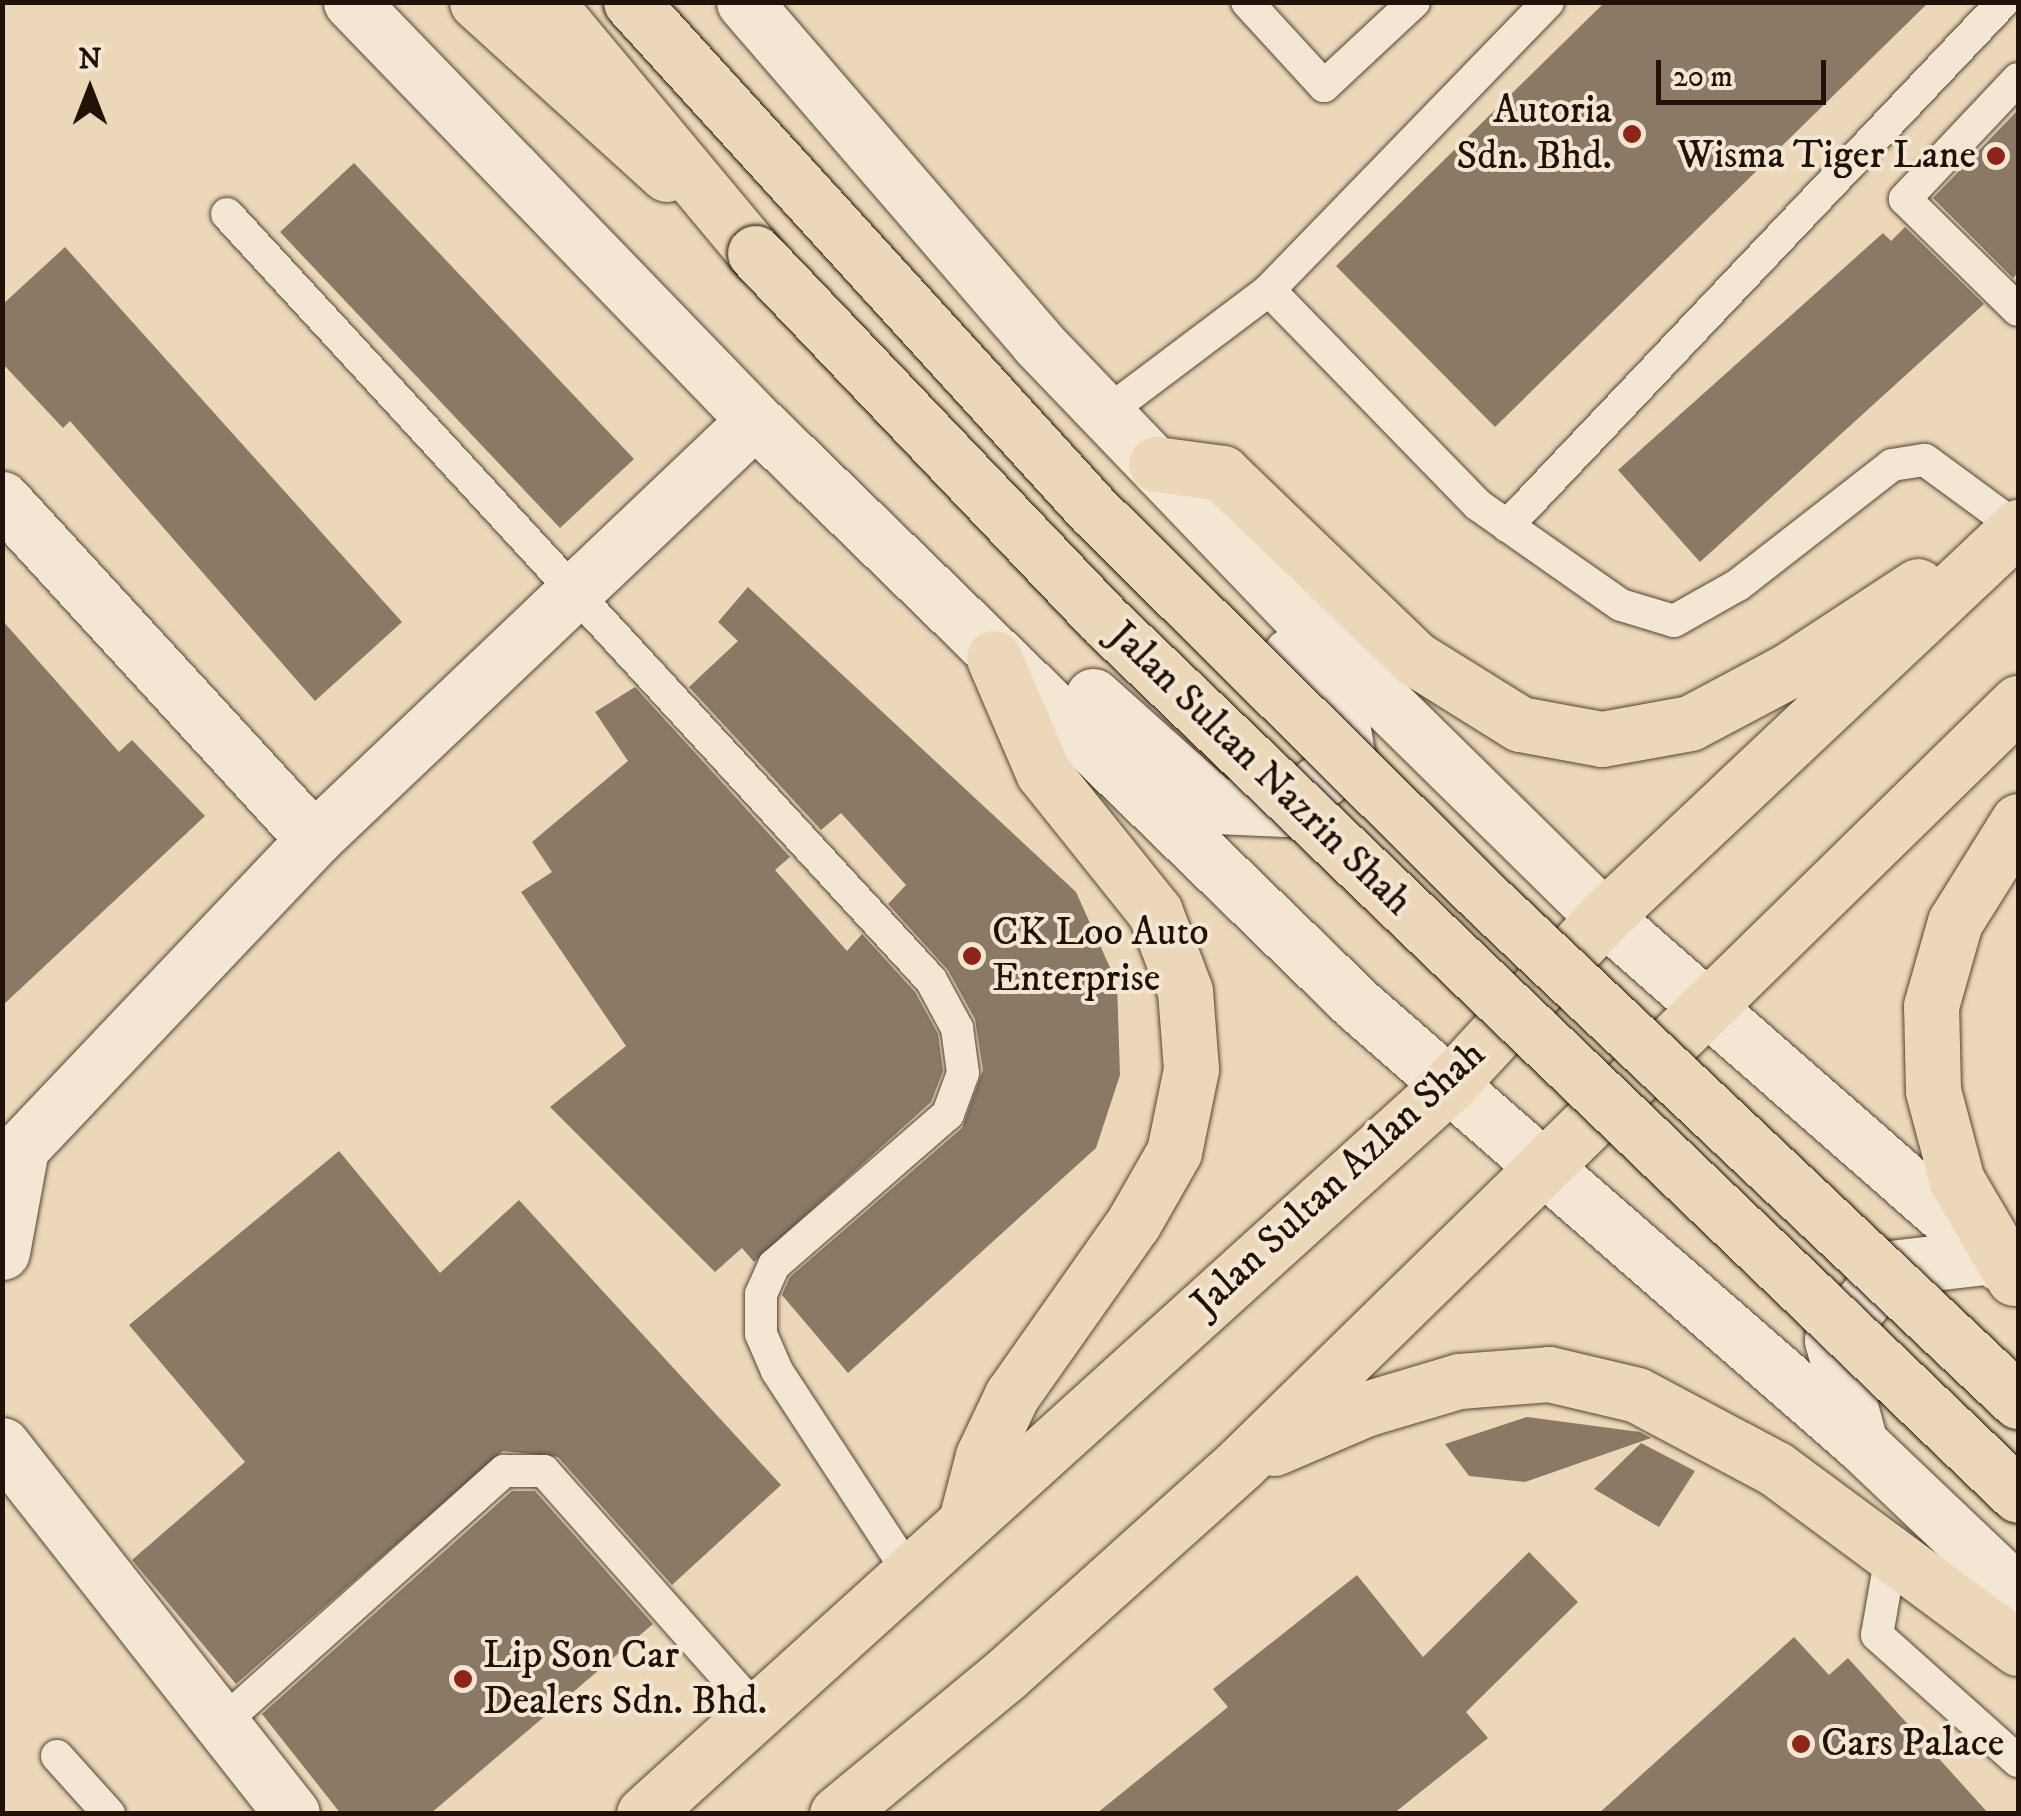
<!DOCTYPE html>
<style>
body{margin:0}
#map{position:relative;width:2021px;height:1816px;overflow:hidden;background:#ecd8b9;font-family:"IM FELL DW Pica",serif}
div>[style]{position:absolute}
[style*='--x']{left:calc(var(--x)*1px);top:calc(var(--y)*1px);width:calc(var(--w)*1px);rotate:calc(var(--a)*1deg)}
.building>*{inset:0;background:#8b7965}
.roads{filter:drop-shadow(0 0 2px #544435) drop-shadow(0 0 2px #544435)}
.lane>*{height:32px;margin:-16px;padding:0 16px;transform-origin:16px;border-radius:16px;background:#f3e6d2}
.street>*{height:55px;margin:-27.5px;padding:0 27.5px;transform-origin:27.5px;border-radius:27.5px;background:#f3e6d2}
.secondary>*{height:55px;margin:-27.5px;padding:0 27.5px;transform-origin:27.5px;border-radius:27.5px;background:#f3e6d2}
.primary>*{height:55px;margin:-27.5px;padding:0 27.5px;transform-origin:27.5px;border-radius:27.5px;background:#ecd8b9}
.highway>*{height:55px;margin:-27.5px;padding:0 27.5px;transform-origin:27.5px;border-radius:27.5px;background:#ecd8b9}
.bridges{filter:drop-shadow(0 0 2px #211209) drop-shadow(0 0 2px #211209)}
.highway-bridge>*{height:55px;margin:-27.5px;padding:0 27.5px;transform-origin:27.5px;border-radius:27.5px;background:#ecd8b9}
.dots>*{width:28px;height:28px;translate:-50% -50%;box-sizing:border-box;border:5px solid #f3e6d2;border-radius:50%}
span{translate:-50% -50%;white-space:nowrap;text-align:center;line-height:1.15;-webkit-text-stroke:8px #f3e6d2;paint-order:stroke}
.poi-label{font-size:40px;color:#211209}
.right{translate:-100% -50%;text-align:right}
.left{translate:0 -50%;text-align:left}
.street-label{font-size:40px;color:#211209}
.frame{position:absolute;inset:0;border:5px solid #211209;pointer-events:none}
.north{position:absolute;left:40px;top:40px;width:100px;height:100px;-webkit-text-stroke:8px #f3e6d2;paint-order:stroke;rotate:0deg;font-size:28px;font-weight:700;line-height:40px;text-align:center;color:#211209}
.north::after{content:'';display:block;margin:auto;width:35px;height:45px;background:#211209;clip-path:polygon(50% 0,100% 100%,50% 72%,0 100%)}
.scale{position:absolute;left:1656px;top:60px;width:170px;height:45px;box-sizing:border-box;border:5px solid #211209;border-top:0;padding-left:12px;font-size:30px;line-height:35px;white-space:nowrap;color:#211209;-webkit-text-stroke:8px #f3e6d2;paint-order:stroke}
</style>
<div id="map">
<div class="building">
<div style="clip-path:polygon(1605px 2px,1929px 2px,1495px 427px,1336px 266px)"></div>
<div style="clip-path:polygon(2018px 110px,2018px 273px,2013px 278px,1933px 198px)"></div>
<div style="clip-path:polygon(354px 163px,634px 459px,560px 528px,280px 232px)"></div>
<div style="clip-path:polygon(1905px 227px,1984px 304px,1700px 562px,1618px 470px,1883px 233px,1891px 241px)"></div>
<div style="clip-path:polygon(65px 247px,402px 622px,315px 701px,70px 421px,63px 428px,2px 363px,2px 305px)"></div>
<div style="clip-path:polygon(748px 587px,1076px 892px,1117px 983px,1120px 1075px,1096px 1148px,848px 1373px,782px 1295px,790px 1277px,962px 1128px,983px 1070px,975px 1019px,948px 970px,888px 904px,906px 885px,841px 813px,821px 830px,689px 687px,738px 641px,718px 622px)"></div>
<div style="clip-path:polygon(2px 620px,119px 752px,132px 740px,205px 816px,2px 1006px)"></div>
<div style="clip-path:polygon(635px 687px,790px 857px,775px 870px,847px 951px,862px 934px,915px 992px,938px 1034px,943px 1071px,931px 1102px,754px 1262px,742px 1248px,715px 1272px,550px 1107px,626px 1046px,521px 892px,552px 872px,532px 842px,628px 761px,595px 712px)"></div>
<div style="clip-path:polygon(339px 1151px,440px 1273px,519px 1200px,781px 1485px,672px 1585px,558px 1457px,503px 1451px,236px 1684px,132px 1560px,245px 1462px,129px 1325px)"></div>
<div style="clip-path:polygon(1527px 1417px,1640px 1432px,1651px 1438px,1525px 1482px,1469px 1476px,1445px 1444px)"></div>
<div style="clip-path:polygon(1641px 1443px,1695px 1471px,1659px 1527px,1594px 1489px)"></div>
<div style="clip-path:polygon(512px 1491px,535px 1491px,653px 1624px,430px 1814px,341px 1814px,262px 1714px)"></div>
<div style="clip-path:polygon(1529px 1552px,1578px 1602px,1466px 1712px,1488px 1738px,1393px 1814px,1096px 1814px,1228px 1707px,1213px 1689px,1357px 1575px,1423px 1657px)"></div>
<div style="clip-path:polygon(1794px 1637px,1829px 1675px,1848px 1658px,1989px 1814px,1598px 1814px)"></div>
</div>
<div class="roads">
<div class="lane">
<div style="--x:1247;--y:2;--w:114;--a:47.5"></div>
<div style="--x:1324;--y:86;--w:123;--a:-43"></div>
<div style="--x:2018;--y:79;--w:165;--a:133.3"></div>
<div style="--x:1905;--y:199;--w:158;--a:44.5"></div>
<div style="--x:227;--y:214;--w:1040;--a:47.42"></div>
<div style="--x:931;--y:980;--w:55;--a:61.6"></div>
<div style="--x:957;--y:1028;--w:45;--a:82.4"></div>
<div style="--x:963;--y:1073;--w:44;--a:110.1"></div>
<div style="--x:948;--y:1114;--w:230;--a:139"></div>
<div style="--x:774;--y:1265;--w:32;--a:114"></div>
<div style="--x:761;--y:1294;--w:40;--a:90"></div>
<div style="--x:761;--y:1334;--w:40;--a:66.6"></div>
<div style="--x:777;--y:1371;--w:239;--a:56.8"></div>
<div style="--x:1269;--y:290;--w:300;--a:45.8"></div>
<div style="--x:1478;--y:505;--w:174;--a:35"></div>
<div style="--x:1621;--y:605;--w:55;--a:16.8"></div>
<div style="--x:1674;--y:621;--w:73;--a:-29.4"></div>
<div style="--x:1738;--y:585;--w:195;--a:-37.9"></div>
<div style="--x:1892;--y:465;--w:33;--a:-9"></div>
<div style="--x:1925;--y:460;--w:103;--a:36.3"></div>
<div style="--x:1106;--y:413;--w:204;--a:-37"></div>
<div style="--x:1269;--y:290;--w:401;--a:-45.9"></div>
<div style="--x:1507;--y:526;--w:722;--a:-46.57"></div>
<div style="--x:1891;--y:1555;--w:81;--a:99.9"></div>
<div style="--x:1877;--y:1635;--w:189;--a:41.8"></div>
<div style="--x:221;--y:1724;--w:380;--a:-41.8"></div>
<div style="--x:504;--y:1471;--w:40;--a:0"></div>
<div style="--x:544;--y:1471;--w:319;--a:48.4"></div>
<div style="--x:57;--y:1756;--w:78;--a:48.1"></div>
</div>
<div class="street">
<div style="--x:2;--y:499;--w:461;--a:47.5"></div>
<div style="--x:2;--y:1252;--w:106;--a:-79.6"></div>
<div style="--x:21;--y:1148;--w:426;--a:-46.5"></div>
<div style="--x:314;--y:839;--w:608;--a:-43.53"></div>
<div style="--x:2;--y:1445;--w:469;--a:51.8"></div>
</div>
<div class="secondary">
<div style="--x:351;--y:2;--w:581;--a:45.98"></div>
<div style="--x:755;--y:420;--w:840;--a:44.13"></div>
<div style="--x:1358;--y:1005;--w:666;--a:41.11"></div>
<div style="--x:1860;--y:1443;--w:218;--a:43.5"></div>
<div style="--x:744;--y:2;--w:449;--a:49.2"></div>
<div style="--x:1037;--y:342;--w:436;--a:46.2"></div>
<div style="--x:1339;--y:657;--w:371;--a:44.5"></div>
<div style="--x:1604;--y:917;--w:525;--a:41.22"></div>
<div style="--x:1093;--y:696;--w:165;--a:41.8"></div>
<div style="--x:1216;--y:806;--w:70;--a:2.5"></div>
<div style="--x:1286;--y:809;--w:80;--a:-38.9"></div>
<div style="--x:1348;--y:759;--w:53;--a:-99.8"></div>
<div style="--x:1339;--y:707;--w:71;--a:-133.3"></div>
<div style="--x:1860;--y:1443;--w:107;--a:-105.2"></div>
<div style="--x:1832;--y:1340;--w:92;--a:-51.1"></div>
<div style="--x:1890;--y:1268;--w:104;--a:-6.6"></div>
</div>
<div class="primary">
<div style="--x:477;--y:2;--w:256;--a:42.2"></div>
<div style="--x:1156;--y:464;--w:67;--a:7.8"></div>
<div style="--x:1222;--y:473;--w:267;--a:43.9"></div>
<div style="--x:1414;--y:658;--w:125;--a:31.9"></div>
<div style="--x:1520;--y:724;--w:83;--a:10.4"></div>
<div style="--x:1602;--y:739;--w:89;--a:-10.3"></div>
<div style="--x:1690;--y:723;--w:111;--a:-28"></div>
<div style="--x:1788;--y:671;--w:155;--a:-33.2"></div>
<div style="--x:2014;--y:1278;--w:113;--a:-120.4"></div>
<div style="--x:1957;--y:1181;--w:93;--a:-104.9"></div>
<div style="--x:1933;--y:1091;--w:85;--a:-91.3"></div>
<div style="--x:1931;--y:1006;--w:87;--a:-74.1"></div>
<div style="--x:1955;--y:922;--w:119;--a:-58"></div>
<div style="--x:1274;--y:1448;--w:99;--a:-23.2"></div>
<div style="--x:1365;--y:1409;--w:98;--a:-16.6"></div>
<div style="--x:1459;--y:1381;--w:90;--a:-4.4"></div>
<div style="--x:1549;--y:1374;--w:90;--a:13.4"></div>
<div style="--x:1637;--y:1395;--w:157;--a:28"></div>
<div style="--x:1776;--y:1469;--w:301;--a:36.5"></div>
<div style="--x:967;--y:1517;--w:63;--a:-75.3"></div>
<div style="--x:983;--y:1456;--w:68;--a:-64.6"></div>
<div style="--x:1012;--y:1395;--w:212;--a:-54.8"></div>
<div style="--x:1134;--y:1222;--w:81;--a:-60.3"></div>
<div style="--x:1174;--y:1152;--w:85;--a:-78.4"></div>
<div style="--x:1191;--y:1069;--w:78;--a:-94.4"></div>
<div style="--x:1185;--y:991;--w:85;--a:-110.8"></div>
<div style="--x:1155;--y:912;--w:179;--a:-128.7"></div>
<div style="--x:1043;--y:772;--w:124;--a:-113.3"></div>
<div style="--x:644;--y:1814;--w:1087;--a:-42.17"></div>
<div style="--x:1450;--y:1084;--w:227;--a:-47.3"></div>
<div style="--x:1604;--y:917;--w:569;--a:-43.29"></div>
<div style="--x:837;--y:1814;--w:218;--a:-39.6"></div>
<div style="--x:1005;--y:1675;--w:317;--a:-41.9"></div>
<div style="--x:1241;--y:1463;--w:1087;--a:-44.37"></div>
</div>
<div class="highway">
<div style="--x:546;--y:2;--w:327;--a:50.2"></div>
</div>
</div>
<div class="bridges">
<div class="highway-bridge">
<div style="--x:631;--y:2;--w:687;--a:47.72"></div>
<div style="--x:1093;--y:510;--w:556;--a:44.71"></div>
<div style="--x:1488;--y:901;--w:729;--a:43.33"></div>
<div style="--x:755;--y:253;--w:506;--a:46.44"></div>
<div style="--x:1104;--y:620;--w:1265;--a:43.75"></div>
</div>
</div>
<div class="dots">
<div style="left:1632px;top:134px;background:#8f2418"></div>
<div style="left:1996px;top:156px;background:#8f2418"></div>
<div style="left:972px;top:956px;background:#8f2418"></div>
<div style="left:463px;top:1679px;background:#8f2418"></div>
<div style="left:1801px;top:1744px;background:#8f2418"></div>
</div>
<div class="poi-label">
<span class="right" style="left:1612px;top:134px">Autoria<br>Sdn. Bhd.</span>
<span class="right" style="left:1976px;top:156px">Wisma Tiger Lane</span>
<span class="left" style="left:992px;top:956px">CK Loo Auto<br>Enterprise</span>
<span class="left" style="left:483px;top:1679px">Lip Son Car<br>Dealers Sdn. Bhd.</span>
<span class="left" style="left:1821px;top:1744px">Cars Palace</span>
</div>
<div class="street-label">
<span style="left:1260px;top:769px;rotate:44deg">Jalan Sultan Nazrin Shah</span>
<span style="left:1339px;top:1179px;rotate:-43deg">Jalan Sultan Azlan Shah</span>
</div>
<div class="frame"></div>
<div class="north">N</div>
<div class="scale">20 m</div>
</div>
